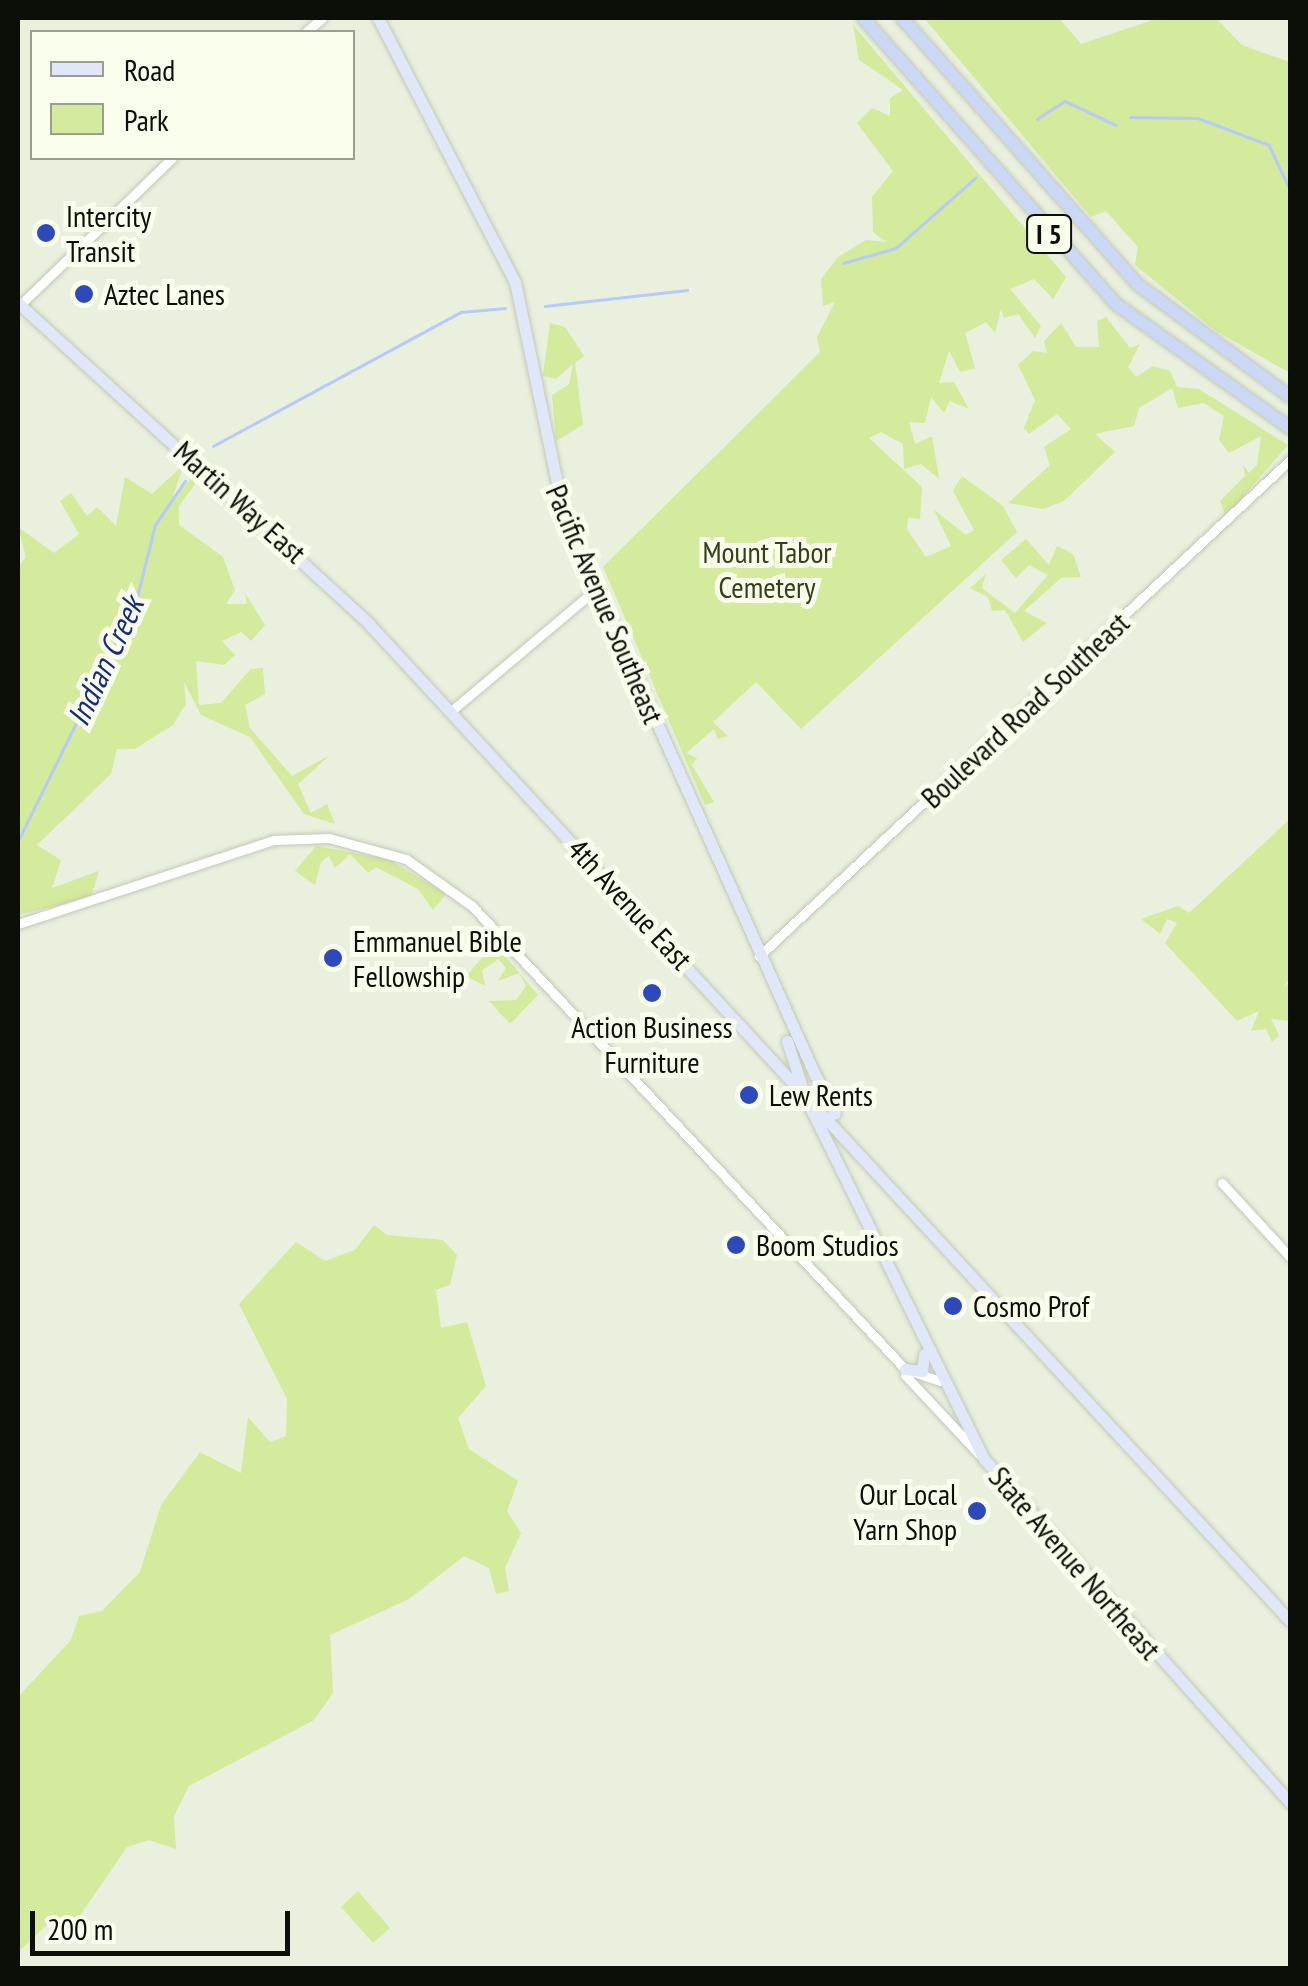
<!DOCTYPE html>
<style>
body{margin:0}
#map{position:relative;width:1308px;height:1986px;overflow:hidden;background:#eaf0de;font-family:"PT Sans Narrow",sans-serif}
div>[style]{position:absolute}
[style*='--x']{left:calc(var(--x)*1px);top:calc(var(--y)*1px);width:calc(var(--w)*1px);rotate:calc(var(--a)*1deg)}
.green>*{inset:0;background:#d4ea9c}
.stream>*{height:2.5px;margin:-1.25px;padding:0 1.25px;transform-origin:1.25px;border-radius:1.25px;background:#b6cafb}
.roads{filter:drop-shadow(0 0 2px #c3c8b6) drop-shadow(0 0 2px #c3c8b6)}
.tertiary>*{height:9px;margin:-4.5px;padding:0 4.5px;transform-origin:4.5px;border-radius:4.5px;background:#fff}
.primary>*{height:11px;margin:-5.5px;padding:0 5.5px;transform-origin:5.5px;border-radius:5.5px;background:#dfe7f9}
.motorway>*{height:12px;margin:-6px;padding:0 6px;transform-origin:6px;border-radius:6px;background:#cad7f5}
.dots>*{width:28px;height:28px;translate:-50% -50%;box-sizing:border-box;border:5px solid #f8feeb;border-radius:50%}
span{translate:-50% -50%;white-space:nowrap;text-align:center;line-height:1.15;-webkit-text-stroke:10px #f8feeb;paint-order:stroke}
.shield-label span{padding:2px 8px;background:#f8feeb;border:2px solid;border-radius:8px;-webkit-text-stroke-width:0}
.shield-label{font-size:28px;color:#0c0e08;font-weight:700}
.poi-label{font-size:30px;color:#0c0e08}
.left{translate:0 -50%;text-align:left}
.right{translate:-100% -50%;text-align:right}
.street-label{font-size:30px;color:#0c0e08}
.park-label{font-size:30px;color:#353f19}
.water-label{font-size:32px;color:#172a82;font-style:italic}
.frame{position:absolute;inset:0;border:20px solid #0c0e08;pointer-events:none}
.legend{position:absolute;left:30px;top:30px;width:325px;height:130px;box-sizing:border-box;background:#f8feeb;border:2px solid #9a9e90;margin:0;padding:12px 18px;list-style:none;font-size:30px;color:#0c0e08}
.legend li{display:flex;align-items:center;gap:20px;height:50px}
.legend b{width:50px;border:2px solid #9a9e90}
.scale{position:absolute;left:30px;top:1911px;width:260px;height:45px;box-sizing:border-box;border:5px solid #0c0e08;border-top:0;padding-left:12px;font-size:30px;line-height:35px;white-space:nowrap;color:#0c0e08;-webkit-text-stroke:8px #f8feeb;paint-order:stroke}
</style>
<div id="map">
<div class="green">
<div style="clip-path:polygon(924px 18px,1059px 18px,1081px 44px,1159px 18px,1216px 18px,1242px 45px,1290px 62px,1290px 373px,1216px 331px,1135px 265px,1138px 247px,1106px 211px,1091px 217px)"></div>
<div style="clip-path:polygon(853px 25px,1066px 277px,1053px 299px,1034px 279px,1010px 289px,1041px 326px,1035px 338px,1018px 314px,1004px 318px,1001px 309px,995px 333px,986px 322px,965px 333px,975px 368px,960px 372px,949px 351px,939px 383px,954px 382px,969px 409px,950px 401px,944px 413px,931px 397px,925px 423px,909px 422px,915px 444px,932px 436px,939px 479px,921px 464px,904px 469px,903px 444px,881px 432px,869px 438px,922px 487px,920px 519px,908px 518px,907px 529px,926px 557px,951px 546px,934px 510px,966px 535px,974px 530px,953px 491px,962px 476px,1003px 506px,1017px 532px,801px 729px,756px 682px,713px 722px,728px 736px,718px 739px,714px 729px,686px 753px,697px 758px,692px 765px,714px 802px,705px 805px,603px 567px,820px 352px,817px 337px,835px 302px,823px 306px,821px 279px,838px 257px,866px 240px,886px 242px,873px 232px,872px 197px,893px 171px,857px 123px,872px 108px,890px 116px,890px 98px,903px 90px,859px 60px)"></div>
<div style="clip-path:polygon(1106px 317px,1130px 348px,1140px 344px,1128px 367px,1136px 377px,1153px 366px,1170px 371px,1177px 387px,1199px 389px,1288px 445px,1226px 516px,1220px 501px,1245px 476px,1243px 465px,1249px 473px,1257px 465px,1261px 436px,1229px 453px,1219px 440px,1224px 416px,1204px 403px,1178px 408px,1172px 388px,1139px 408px,1134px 426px,1095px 434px,1115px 452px,1064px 501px,1043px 509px,1008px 503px,1050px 465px,1044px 447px,1071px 429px,1057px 414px,1029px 434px,1024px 428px,1035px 400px,1018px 365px,1033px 351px,1047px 353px,1044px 341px,1061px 323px,1076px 347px,1099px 347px,1097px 321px)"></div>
<div style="clip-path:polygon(550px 323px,565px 327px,584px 356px,575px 363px,583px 425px,556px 441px,552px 395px,569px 384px,573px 364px,556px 379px,543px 376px)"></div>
<div style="clip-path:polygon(184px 464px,173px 496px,192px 478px,195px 484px,179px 506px,179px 525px,223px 557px,235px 590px,226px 604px,247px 604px,245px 593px,265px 625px,251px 641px,241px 632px,222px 641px,235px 655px,224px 665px,196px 661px,199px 705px,221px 703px,251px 669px,263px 668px,265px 694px,245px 705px,250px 728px,292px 776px,330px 755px,298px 784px,311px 813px,327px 804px,335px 824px,304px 814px,250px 737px,201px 715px,184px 682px,186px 704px,173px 725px,135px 749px,117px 749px,111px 774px,37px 845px,61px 860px,52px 888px,99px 871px,91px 897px,18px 915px,18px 567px,26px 557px,18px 527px,54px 553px,79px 534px,60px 501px,71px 493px,87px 516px,97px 507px,116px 526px,125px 477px,152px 494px)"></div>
<div style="clip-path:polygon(1026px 539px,1049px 565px,1057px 546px,1073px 554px,1081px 577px,1061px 578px,1024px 611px,1047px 623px,1023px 642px,1005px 610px,992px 611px,988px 597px,970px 588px,986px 574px,982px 588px,1015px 613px,1048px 575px,1029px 565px,1016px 578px,1001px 560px)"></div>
<div style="clip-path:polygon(1290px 819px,1290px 979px,1283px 987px,1290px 982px,1290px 1021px,1271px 1019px,1279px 1035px,1272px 1042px,1266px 1029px,1251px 1031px,1259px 1011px,1237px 1021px,1165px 943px,1177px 923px,1167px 919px,1160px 934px,1141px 919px,1178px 906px,1189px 913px)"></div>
<div style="clip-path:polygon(316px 846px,388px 859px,446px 894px,433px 910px,418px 889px,376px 867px,368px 873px,350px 854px,335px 868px,329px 856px,321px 862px,315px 885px,295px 871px)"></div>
<div style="clip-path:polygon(495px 944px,538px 995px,510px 1024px,489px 1001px,516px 1000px,526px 986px,519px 973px,498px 981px,506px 968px,498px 959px,482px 970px,485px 986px,466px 976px)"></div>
<div style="clip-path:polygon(374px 1225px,387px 1235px,443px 1240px,457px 1255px,450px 1285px,436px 1290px,441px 1328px,467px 1322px,486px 1386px,458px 1418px,469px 1449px,518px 1481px,507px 1511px,521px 1533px,505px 1568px,509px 1591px,496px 1594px,489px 1568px,464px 1556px,409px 1599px,330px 1635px,333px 1693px,314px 1720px,189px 1786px,174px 1816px,176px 1849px,149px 1840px,127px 1847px,79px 1917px,46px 1926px,18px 1952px,18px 1697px,71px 1640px,79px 1616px,102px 1611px,140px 1572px,161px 1505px,200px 1452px,241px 1473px,248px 1417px,270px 1442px,286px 1436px,287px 1399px,239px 1304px,296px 1242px,325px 1261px,355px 1250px)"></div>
<div style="clip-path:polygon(358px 1891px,390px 1928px,373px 1943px,341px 1907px)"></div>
</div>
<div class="stream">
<div style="--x:1130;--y:117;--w:68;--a:0.8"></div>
<div style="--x:1198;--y:118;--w:76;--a:20.8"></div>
<div style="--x:1269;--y:145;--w:49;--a:64.5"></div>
<div style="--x:1037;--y:119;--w:33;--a:-33"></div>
<div style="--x:1065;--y:101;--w:56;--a:25.2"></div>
<div style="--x:843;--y:263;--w:55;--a:-15.8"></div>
<div style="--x:896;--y:248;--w:106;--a:-41.5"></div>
<div style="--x:545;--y:306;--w:143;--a:-6.4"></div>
<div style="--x:213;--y:446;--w:282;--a:-28.4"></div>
<div style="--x:461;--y:312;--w:44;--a:-5.2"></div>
<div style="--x:18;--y:841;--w:267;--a:-63.8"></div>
<div style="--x:136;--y:601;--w:78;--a:-76"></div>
<div style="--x:155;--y:525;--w:53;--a:-55.7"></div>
</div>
<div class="roads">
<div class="tertiary">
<div style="--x:306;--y:32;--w:21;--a:-41"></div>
<div style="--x:20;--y:305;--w:211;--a:-44"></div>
<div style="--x:450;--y:712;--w:191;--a:-40.1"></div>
<div style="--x:18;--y:924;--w:269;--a:-18.2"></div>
<div style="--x:274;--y:840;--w:55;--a:-2.1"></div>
<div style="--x:329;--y:838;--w:80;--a:15.3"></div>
<div style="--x:406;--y:859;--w:81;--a:35.5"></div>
<div style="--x:472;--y:906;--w:634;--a:46.92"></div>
<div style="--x:905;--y:1369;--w:37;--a:19"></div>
<div style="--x:759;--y:956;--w:727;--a:-43.05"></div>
<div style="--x:1222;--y:1183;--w:100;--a:47.4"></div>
<div style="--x:905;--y:1375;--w:108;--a:46.9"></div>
</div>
<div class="primary">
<div style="--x:378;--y:18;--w:297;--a:62.6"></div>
<div style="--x:515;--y:282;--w:239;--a:78.2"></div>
<div style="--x:564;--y:516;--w:613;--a:65.82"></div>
<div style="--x:18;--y:303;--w:476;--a:42.4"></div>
<div style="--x:369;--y:624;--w:1357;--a:47.27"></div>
<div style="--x:787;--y:1041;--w:61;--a:71.9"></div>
<div style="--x:806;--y:1099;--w:402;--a:63.7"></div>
<div style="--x:984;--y:1459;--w:460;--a:48.3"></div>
<div style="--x:812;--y:1068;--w:51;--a:63.4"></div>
<div style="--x:905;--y:1369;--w:17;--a:7"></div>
<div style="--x:922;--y:1371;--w:17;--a:-83"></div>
</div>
<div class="motorway">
<div style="--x:863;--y:18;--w:382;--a:48.5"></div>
<div style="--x:1116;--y:304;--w:214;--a:35.5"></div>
<div style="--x:902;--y:18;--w:355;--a:48.5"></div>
<div style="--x:1137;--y:284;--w:190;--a:36.4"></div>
</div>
</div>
<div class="dots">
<div style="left:46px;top:233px;background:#2d49ba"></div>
<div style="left:84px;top:294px;background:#2d49ba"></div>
<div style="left:333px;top:958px;background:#2d49ba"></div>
<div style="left:652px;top:993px;background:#2d49ba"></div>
<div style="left:749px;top:1095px;background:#2d49ba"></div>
<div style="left:736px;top:1245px;background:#2d49ba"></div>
<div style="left:953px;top:1306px;background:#2d49ba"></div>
<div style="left:977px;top:1511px;background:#2d49ba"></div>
</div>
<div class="shield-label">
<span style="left:1049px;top:234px">I 5</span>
</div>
<div class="poi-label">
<span class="left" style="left:66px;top:233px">Intercity<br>Transit</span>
<span class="left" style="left:104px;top:294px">Aztec Lanes</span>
<span class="left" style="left:353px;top:958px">Emmanuel Bible<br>Fellowship</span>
<span style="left:652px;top:1044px">Action Business<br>Furniture</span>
<span class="left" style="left:769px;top:1095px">Lew Rents</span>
<span class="left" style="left:756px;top:1245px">Boom Studios</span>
<span class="left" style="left:973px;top:1306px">Cosmo Prof</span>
<span class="right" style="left:957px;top:1511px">Our Local<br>Yarn Shop</span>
</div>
<div class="street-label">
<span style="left:240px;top:502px;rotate:42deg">Martin Way East</span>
<span style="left:605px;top:604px;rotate:67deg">Pacific Avenue Southeast</span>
<span style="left:1025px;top:710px;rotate:-43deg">Boulevard Road Southeast</span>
<span style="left:630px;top:904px;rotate:47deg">4th Avenue East</span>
<span style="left:1075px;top:1563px;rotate:49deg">State Avenue Northeast</span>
</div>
<div class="park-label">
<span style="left:767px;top:569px">Mount Tabor<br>Cemetery</span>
</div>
<div class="water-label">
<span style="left:105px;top:661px;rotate:-65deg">Indian Creek</span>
</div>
<div class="frame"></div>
<ul class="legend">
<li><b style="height:12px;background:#dfe7f9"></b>Road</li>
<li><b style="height:28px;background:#d4ea9c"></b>Park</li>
</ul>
<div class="scale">200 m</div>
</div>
